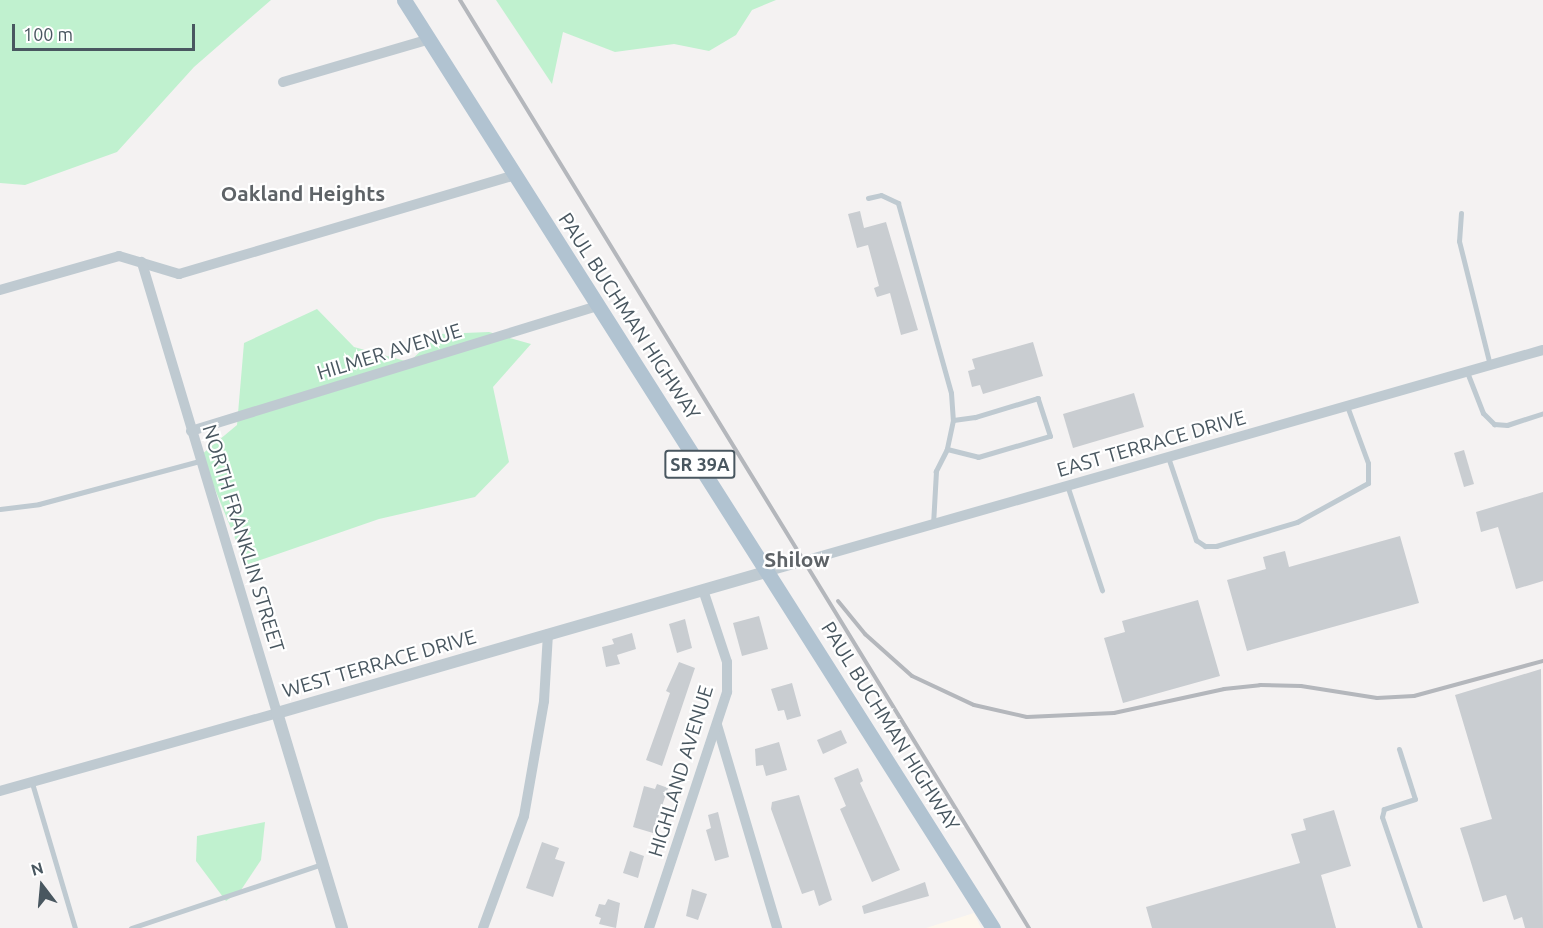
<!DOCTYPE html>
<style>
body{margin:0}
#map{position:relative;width:1543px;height:928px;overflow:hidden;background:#f4f2f2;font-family:Ubuntu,sans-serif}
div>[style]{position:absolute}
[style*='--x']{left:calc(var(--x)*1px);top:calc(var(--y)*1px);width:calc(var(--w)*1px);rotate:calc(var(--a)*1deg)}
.commercial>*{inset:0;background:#fdf7ed}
.green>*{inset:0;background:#c0f1cf}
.building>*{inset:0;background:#c9cdd1}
.service>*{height:5px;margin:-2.5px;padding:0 2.5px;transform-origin:2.5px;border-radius:2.5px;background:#bfcad1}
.minor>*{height:10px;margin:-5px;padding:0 5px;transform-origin:5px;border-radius:5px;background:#bfcad1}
.tertiary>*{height:12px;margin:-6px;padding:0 6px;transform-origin:6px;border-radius:6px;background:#bfcad1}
.primary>*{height:15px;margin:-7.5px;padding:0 7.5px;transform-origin:7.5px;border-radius:7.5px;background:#b1c3d1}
.rail>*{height:4px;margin:-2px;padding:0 2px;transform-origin:2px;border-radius:2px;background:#b4b7bc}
span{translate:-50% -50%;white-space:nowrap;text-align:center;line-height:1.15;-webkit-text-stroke:4.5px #fff;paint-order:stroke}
.shield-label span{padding:2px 4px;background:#fff;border:2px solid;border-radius:4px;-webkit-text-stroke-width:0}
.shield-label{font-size:18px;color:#495760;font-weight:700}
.street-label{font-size:20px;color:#495760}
.neighbourhood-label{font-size:21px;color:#5e6367;font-weight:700}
.north{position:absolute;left:12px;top:856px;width:60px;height:60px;-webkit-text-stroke:4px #fff;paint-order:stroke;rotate:344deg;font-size:16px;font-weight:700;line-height:24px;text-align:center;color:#495760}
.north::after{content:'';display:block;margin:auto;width:21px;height:27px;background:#495760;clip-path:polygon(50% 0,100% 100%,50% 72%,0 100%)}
.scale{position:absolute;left:12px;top:24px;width:183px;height:27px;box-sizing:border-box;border:3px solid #495760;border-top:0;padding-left:8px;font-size:18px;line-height:21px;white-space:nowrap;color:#495760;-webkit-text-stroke:4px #fff;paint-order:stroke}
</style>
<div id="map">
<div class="commercial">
<div style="clip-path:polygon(974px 913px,981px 928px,926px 928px)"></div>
</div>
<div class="green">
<div style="clip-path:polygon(0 0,271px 0,194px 67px,117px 152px,25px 185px,0 183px)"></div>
<div style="clip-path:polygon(496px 0,776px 0,752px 10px,736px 35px,709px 51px,674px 44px,615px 52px,563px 32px,552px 84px)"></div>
<div style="clip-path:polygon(317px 309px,354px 347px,409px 362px,439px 334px,489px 332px,531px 344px,493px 387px,509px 462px,475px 497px,379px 519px,246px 565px,201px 455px,237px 425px,244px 343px)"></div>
<div style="clip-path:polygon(265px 822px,261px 860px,241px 890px,226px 901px,196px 861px,197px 836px)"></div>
</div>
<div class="building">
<div style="clip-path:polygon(860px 211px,864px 228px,886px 222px,918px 330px,901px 335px,890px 293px,877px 297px,874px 288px,879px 286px,868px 245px,857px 248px,848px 214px)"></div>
<div style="clip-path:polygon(1033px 342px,1043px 376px,983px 394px,980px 385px,972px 387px,968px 371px,975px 369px,972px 359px)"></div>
<div style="clip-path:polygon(1134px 393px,1144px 427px,1073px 448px,1063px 414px)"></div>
<div style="clip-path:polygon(1464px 450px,1474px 484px,1464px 487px,1454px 453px)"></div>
<div style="clip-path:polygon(1543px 492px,1543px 581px,1516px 589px,1498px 527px,1481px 532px,1476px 512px)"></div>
<div style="clip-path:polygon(1400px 536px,1419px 603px,1247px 651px,1227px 580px,1266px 569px,1263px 557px,1285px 551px,1289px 567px)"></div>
<div style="clip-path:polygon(1198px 600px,1220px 676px,1123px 703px,1104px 638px,1125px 632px,1122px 621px)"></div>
<div style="clip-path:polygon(759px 616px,768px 649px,742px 656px,733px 623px)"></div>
<div style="clip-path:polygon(685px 619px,692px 648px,677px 653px,669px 624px)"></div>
<div style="clip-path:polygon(632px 633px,636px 649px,617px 655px,620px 664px,606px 667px,602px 647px,614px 644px,612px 639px)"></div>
<div style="clip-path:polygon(679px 662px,695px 668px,662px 766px,646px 760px,670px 693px,666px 691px)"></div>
<div style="clip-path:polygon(1541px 669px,1543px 928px,1525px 928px,1522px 917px,1514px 920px,1506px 895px,1483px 902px,1469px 856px,1460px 828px,1492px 819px,1455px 695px)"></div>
<div style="clip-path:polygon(792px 683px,801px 716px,787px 720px,784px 710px,778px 711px,771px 689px)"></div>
<div style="clip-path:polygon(841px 730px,847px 743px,823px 754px,817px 740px)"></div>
<div style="clip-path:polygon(779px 742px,787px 770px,766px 776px,763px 765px,756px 766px,755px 749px)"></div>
<div style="clip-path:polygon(858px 768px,863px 781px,860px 783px,900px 870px,872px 882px,840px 809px,846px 806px,834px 778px)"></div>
<div style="clip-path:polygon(657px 784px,668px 788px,653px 833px,633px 827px,644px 786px,655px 789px)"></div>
<div style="clip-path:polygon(799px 795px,832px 900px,819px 906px,814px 890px,802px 894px,771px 809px,772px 802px)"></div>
<div style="clip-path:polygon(1334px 810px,1351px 866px,1321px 875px,1336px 928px,1152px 928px,1146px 907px,1300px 863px,1291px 834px,1306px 830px,1303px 819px)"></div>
<div style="clip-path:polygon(718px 812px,729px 857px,715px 861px,706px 830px,711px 828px,708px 815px)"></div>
<div style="clip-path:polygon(542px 842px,559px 848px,555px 859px,565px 862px,553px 897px,526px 888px)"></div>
<div style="clip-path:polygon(630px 851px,644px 856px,638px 878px,623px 873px)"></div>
<div style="clip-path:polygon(925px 882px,929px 896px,864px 914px,862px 906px)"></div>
<div style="clip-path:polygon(692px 889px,707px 894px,698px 920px,686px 916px)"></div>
<div style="clip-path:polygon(608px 899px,620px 903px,616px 928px,599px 924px,601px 918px,595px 916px,599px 904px,605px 905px)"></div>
</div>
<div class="service">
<div style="--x:868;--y:198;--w:13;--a:-13"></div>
<div style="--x:881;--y:195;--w:19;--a:25"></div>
<div style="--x:898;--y:203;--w:197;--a:74.4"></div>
<div style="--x:951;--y:393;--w:27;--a:86"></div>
<div style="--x:953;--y:420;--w:30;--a:102"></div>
<div style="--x:947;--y:449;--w:25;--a:117"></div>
<div style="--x:936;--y:471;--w:53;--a:93.2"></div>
<div style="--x:1461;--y:213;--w:28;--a:94"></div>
<div style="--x:1459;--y:241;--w:128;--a:76"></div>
<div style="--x:1467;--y:372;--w:44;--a:68.7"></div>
<div style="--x:1483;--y:413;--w:16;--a:45"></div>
<div style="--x:1494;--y:424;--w:13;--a:4"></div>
<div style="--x:1507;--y:425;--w:38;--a:-18"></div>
<div style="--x:947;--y:449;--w:32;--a:14"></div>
<div style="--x:978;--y:457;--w:75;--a:-16.3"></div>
<div style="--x:1050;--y:436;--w:40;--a:-108"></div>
<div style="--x:1038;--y:398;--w:66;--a:163.2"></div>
<div style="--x:975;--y:417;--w:22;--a:172"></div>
<div style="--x:1168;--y:457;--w:88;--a:71.4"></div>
<div style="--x:1196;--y:540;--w:11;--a:34"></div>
<div style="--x:1205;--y:546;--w:11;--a:0"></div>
<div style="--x:1216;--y:546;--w:84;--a:-16.5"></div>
<div style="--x:1297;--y:522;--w:81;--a:-28.8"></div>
<div style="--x:1368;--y:483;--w:20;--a:-90"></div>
<div style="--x:1368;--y:463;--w:61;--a:-110.2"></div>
<div style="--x:1067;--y:485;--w:111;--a:71.6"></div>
<div style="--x:0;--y:509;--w:39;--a:-7"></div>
<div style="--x:39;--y:504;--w:167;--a:-15"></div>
<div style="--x:1399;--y:749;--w:52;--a:72.3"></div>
<div style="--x:1415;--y:799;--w:33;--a:162"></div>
<div style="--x:1384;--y:809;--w:8;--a:104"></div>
<div style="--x:1382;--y:817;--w:117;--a:71.1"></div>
<div style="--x:32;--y:783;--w:151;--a:73.5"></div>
<div style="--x:131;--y:928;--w:201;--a:-18.5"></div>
</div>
<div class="minor">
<div style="--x:283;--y:82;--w:150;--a:-16.3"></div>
<div style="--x:0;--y:290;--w:124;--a:-15.9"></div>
<div style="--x:119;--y:256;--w:63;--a:16.7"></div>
<div style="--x:179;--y:274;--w:350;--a:-16.4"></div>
<div style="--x:191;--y:431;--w:426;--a:-17.1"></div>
<div style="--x:769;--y:571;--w:805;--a:-15.94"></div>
<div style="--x:717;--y:725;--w:212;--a:73.5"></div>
<div style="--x:0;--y:791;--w:288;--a:-15.7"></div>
<div style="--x:277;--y:713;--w:471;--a:-106.7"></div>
<div style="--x:483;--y:928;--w:119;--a:-69.9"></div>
<div style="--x:524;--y:816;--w:117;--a:-80.1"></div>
<div style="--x:544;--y:701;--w:67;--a:-86.6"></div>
<div style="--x:649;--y:928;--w:249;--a:-71.7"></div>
<div style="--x:727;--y:692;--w:30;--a:-90"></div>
<div style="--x:727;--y:662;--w:76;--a:-108.4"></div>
</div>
<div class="tertiary">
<div style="--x:342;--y:928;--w:225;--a:-106.8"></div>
<div style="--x:277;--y:713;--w:512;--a:-16.1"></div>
</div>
<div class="primary">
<div style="--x:404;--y:0;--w:1099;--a:57.6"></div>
</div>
<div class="rail">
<div style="--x:460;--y:0;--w:1089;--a:58.49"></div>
<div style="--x:838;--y:601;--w:43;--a:50.7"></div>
<div style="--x:865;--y:634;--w:63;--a:41.8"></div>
<div style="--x:912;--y:676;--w:68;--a:25.1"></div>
<div style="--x:974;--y:705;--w:54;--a:12.8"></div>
<div style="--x:1027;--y:717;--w:87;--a:-2.6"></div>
<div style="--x:1114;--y:713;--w:113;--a:-12.3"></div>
<div style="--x:1224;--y:689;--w:36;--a:-6"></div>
<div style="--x:1260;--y:685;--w:41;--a:1.4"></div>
<div style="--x:1301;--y:686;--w:77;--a:9"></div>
<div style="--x:1377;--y:698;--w:37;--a:-3"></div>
<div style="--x:1414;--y:696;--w:134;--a:-15.2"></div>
</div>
<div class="shield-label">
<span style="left:700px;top:464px">SR 39A</span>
</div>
<div class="street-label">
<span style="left:630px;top:316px;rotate:57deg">PAUL BUCHMAN HIGHWAY</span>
<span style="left:389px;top:351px;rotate:-17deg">HILMER AVENUE</span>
<span style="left:1151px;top:443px;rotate:-16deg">EAST TERRACE DRIVE</span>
<span style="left:244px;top:538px;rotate:73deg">NORTH FRANKLIN STREET</span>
<span style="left:379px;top:663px;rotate:-16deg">WEST TERRACE DRIVE</span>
<span style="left:891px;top:726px;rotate:58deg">PAUL BUCHMAN HIGHWAY</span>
<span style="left:680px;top:771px;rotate:-73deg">HIGHLAND AVENUE</span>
</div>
<div class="neighbourhood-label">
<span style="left:303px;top:193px">Oakland Heights</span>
<span style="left:797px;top:559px">Shilow</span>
</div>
<div class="north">N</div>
<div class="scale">100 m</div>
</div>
